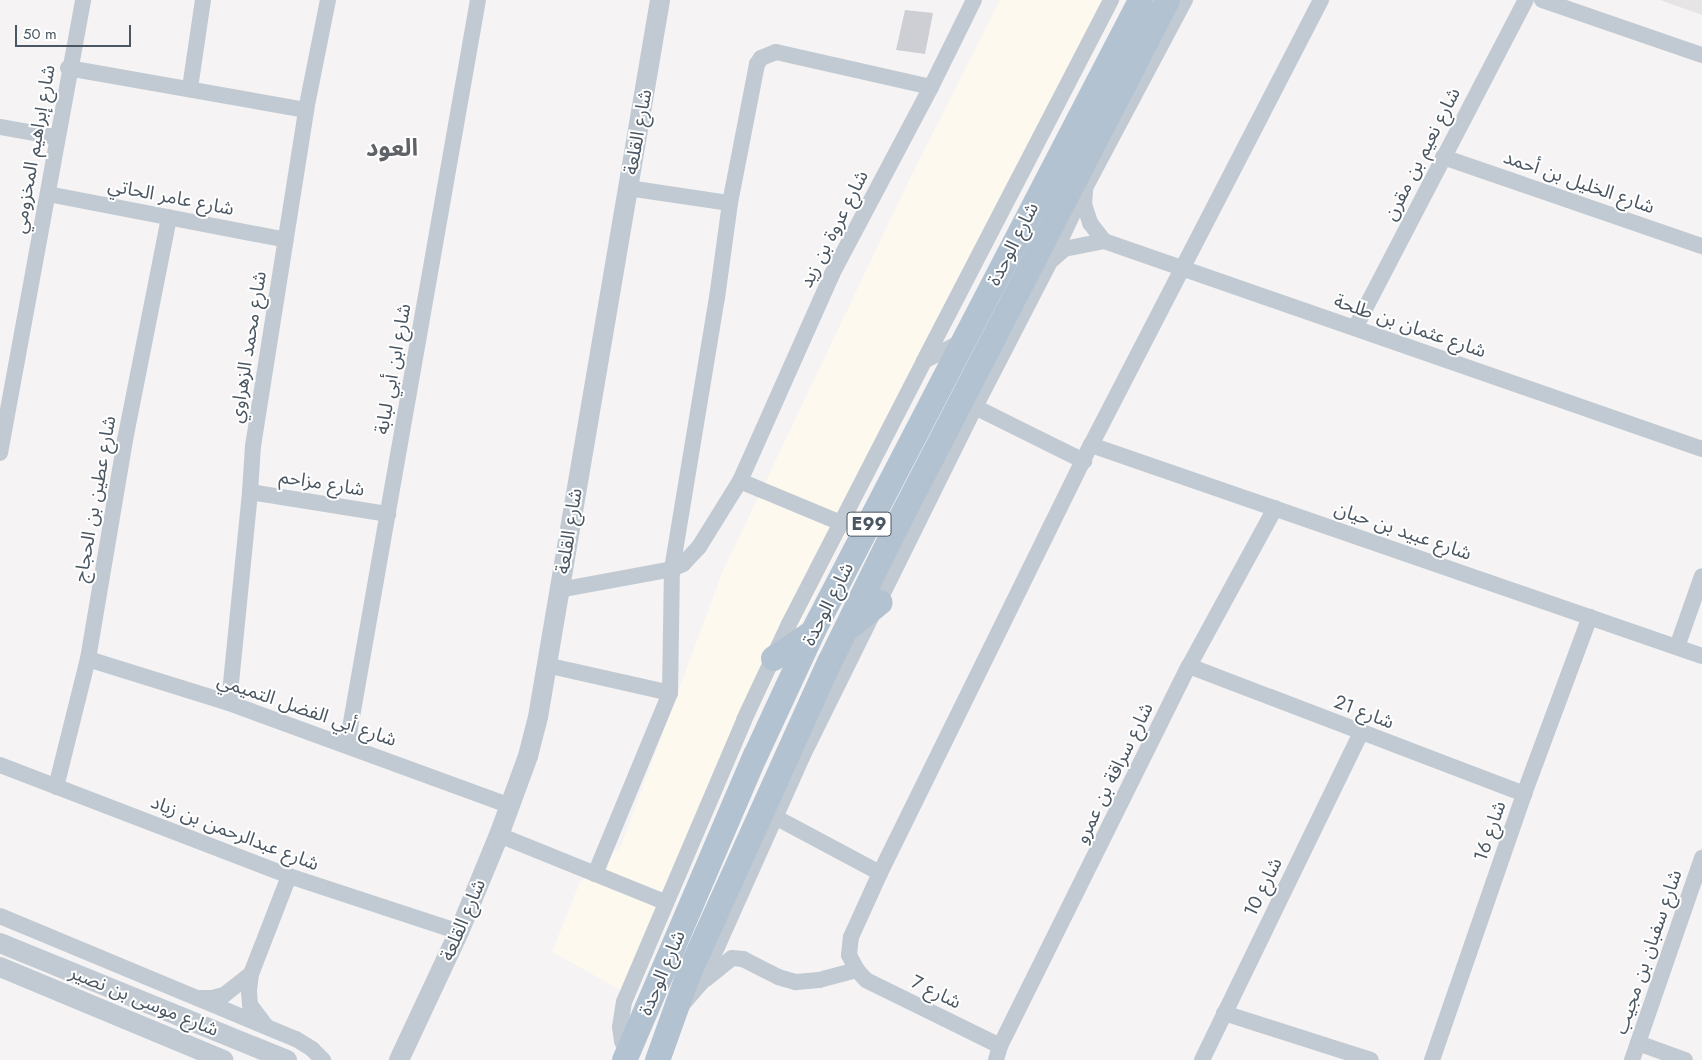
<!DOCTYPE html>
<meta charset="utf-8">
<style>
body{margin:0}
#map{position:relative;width:1702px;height:1060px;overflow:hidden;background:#f5f3f3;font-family:Jost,"Noto Sans Arabic",sans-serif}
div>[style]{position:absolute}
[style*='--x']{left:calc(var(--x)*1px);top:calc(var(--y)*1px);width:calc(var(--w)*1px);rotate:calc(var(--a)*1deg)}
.commercial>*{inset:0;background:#fdf9ef}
.education>*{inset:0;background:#e6e4e5}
.building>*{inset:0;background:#cdcfd5}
.minor>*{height:16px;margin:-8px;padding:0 8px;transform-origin:8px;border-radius:8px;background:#c1cad2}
.tertiary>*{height:20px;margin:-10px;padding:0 10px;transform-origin:10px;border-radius:10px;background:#c1cad2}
.primary>*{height:25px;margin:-12.5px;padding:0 12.5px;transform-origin:12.5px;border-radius:12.5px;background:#b3c2d1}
span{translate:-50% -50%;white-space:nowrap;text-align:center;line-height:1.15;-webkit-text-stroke:4px #fff;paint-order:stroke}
.shield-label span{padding:1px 4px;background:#fff;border:1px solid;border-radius:4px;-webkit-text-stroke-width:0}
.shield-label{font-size:18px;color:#4a5661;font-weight:700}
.street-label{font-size:19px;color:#4a5661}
.district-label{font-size:24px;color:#5f6368;font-weight:700}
.scale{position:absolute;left:15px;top:25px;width:116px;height:22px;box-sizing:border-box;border:2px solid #4a5661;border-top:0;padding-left:6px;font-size:15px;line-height:18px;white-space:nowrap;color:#4a5661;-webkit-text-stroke:4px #fff;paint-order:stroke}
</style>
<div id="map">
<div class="commercial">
<div style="clip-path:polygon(1000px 0,1121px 0,916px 390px,754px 718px,635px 998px,552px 952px,580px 882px,621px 846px,722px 573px,912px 174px)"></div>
</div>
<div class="education">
<div style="clip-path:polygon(1660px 0,1702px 0,1702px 15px)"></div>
</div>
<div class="building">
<div style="clip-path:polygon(905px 10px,933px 13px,925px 54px,896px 50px)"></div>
</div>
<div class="minor">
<div style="--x:1542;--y:0;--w:169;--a:19"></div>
<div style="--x:68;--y:68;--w:242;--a:10"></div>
<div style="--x:190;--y:88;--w:89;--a:-81.6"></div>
<div style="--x:0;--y:127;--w:58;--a:10"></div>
<div style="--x:1443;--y:157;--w:274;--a:19"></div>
<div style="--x:628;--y:188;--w:103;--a:8.4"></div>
<div style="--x:1085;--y:191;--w:13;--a:94"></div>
<div style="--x:1084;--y:204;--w:20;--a:72"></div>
<div style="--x:1090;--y:223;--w:23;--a:52"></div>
<div style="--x:48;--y:194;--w:242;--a:10.9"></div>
<div style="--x:1053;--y:259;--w:15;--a:-42"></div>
<div style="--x:1064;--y:249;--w:41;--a:-11.3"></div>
<div style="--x:1104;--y:241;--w:633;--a:19.18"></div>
<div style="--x:1355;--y:328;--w:370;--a:-62.5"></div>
<div style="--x:924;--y:361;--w:407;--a:-62.6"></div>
<div style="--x:975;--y:407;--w:122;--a:26.4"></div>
<div style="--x:1091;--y:445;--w:646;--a:19.05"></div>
<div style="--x:0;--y:453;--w:461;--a:-79.6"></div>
<div style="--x:740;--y:481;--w:109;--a:22.6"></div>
<div style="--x:250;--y:492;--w:140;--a:9.1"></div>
<div style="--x:559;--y:590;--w:115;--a:-10.5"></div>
<div style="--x:672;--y:569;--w:12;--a:-24"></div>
<div style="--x:683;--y:564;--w:23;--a:-47"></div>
<div style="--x:699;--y:547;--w:78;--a:-58.2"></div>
<div style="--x:740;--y:481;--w:227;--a:-66"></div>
<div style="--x:832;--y:274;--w:212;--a:-62.1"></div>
<div style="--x:931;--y:87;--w:97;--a:-63.7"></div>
<div style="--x:1677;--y:647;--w:75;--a:-70.6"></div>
<div style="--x:88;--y:659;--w:148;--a:17.3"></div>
<div style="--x:229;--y:703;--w:299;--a:20.1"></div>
<div style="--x:546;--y:665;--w:127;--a:12.7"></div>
<div style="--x:670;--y:693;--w:196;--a:112.5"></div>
<div style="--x:1189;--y:666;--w:359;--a:20.9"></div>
<div style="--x:670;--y:693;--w:124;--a:-89.1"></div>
<div style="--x:672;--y:569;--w:275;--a:-80.6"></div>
<div style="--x:717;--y:298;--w:96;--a:-82.2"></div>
<div style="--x:730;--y:203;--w:142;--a:-79"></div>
<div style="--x:757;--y:64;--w:7;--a:-56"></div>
<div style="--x:761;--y:58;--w:16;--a:-22"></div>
<div style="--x:776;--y:52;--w:159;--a:12.7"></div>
<div style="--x:229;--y:703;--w:212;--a:-84.3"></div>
<div style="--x:250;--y:492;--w:46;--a:-86.3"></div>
<div style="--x:253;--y:446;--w:340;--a:-81"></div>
<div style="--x:306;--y:110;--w:112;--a:-78.7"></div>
<div style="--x:347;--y:745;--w:756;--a:-80.03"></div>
<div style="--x:0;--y:765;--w:310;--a:21"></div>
<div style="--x:289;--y:876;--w:179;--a:18.2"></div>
<div style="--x:56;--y:787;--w:132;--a:-76"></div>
<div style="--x:88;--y:659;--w:222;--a:-80.4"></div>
<div style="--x:125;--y:440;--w:227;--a:-78.8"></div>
<div style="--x:775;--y:817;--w:119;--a:28.1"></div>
<div style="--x:499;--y:835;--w:179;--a:22"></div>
<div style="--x:0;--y:916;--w:321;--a:22.6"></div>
<div style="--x:296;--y:1039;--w:19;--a:32"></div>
<div style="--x:312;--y:1049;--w:16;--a:45"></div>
<div style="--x:706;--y:979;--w:33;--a:-39"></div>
<div style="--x:732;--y:958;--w:11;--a:5"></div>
<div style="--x:743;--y:959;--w:39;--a:27"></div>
<div style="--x:778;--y:977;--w:19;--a:16"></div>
<div style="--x:796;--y:982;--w:23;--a:-5"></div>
<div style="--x:819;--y:980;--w:39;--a:-15"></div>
<div style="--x:199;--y:998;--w:13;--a:0"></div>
<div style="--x:212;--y:998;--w:12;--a:-14"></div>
<div style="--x:224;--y:995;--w:34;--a:-38"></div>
<div style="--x:681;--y:1006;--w:30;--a:-49"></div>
<div style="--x:701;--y:983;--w:248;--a:-65.9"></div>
<div style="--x:802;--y:757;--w:390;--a:-63.7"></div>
<div style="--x:975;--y:407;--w:165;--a:-62.7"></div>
<div style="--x:1051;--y:260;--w:82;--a:-64.7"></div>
<div style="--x:1086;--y:186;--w:211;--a:-62"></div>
<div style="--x:1224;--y:1013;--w:154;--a:17.7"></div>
<div style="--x:266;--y:1026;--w:26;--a:-127"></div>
<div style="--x:250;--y:1005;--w:15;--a:-94"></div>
<div style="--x:249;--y:990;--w:16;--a:-83"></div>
<div style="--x:251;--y:974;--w:105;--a:-68.8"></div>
<div style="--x:1638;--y:1043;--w:50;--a:19.9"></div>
<div style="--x:1000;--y:1046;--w:149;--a:-153.8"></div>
<div style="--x:866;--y:980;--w:13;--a:-132"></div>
<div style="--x:857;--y:970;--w:17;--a:-118"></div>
<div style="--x:849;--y:955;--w:18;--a:-84"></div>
<div style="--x:851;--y:937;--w:70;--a:-65.6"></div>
<div style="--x:880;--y:873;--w:477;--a:-63.8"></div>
<div style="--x:1091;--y:445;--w:501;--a:-62.67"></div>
<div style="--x:628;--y:1054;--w:14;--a:-115"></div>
<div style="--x:622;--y:1041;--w:14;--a:-98"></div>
<div style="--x:620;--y:1027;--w:25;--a:-81"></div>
<div style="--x:624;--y:1002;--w:306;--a:-66.9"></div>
<div style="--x:744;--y:720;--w:106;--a:-64.9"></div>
<div style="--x:789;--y:624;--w:296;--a:-62.8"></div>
<div style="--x:924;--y:361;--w:44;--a:-27.1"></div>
<div style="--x:996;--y:1060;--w:15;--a:-74"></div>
<div style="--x:1000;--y:1046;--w:424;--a:-63.6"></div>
<div style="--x:1189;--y:666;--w:180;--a:-61.4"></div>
<div style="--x:1202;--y:1060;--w:365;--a:-64.1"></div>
<div style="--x:1432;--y:1060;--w:281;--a:-70.9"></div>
<div style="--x:1524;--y:794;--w:189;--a:-69.6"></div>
<div style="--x:1632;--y:1060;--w:214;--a:-70.9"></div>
</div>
<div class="tertiary">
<div style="--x:0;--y:943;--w:310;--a:22.2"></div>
<div style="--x:0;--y:967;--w:242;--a:22.6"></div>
<div style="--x:399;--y:1060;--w:141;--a:-64.9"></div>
<div style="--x:459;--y:932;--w:105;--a:-67.6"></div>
<div style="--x:499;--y:835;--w:84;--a:-69.8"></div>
<div style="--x:528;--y:756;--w:40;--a:-75.6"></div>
<div style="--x:538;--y:717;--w:727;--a:-80.34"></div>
</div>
<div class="primary">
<div style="--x:850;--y:626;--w:38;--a:-39"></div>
<div style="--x:773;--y:658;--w:47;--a:-33.7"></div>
<div style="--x:624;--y:1060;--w:332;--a:-66.8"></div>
<div style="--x:755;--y:755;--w:136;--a:-65.1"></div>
<div style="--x:812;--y:632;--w:712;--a:-62.57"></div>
<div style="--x:657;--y:1060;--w:89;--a:-70.3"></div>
<div style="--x:687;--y:976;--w:345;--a:-65.7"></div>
<div style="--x:829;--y:662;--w:147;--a:-63.8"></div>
<div style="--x:894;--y:530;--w:596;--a:-62.75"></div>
</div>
<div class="shield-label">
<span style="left:869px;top:524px">E99</span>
</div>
<div class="street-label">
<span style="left:638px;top:132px;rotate:-80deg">شارع القلعة</span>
<span style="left:34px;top:149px;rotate:-80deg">شارع إبراهيم المخزومي</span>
<span style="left:1422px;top:154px;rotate:-63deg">شارع نعيم بن مقرن</span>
<span style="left:1579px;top:182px;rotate:19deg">شارع الخليل بن أحمد</span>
<span style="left:171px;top:197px;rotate:11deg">شارع عامر الحاتي</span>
<span style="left:834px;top:229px;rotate:-63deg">شارع عروة بن زيد</span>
<span style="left:1013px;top:244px;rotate:-63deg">شارع الوحدة</span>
<span style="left:1410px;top:326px;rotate:19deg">شارع عثمان بن طلحة</span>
<span style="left:248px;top:347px;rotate:-81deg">شارع محمد الزهراوي</span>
<span style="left:393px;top:369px;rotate:-80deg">شارع ابن أبي لبابة</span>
<span style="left:322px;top:483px;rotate:9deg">شارع مزاحم</span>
<span style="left:95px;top:499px;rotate:-80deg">شارع عطين بن الحجاج</span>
<span style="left:569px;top:531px;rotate:-81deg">شارع القلعة</span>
<span style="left:1403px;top:531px;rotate:19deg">شارع عبيد بن حيان</span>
<span style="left:828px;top:604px;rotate:-63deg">شارع الوحدة</span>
<span style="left:307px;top:710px;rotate:19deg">شارع أبي الفضل التميمي</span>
<span style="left:1364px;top:712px;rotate:21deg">شارع 21</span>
<span style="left:1114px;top:773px;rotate:-64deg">شارع سراقة بن عمرو</span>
<span style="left:1490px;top:831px;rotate:-71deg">شارع 16</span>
<span style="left:235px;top:833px;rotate:21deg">شارع عبدالرحمن بن زياد</span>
<span style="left:1263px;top:887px;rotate:-64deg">شارع 10</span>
<span style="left:463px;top:920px;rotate:-67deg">شارع القلعة</span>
<span style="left:1648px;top:952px;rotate:-71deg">شارع سفبان بن مجيب</span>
<span style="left:662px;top:973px;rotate:-67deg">شارع الوحدة</span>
<span style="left:936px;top:992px;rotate:26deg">شارع 7</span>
<span style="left:144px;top:1001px;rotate:22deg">شارع موسى بن نصير</span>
</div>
<div class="district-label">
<span style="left:392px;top:148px">العود</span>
</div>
<div class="scale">50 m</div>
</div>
